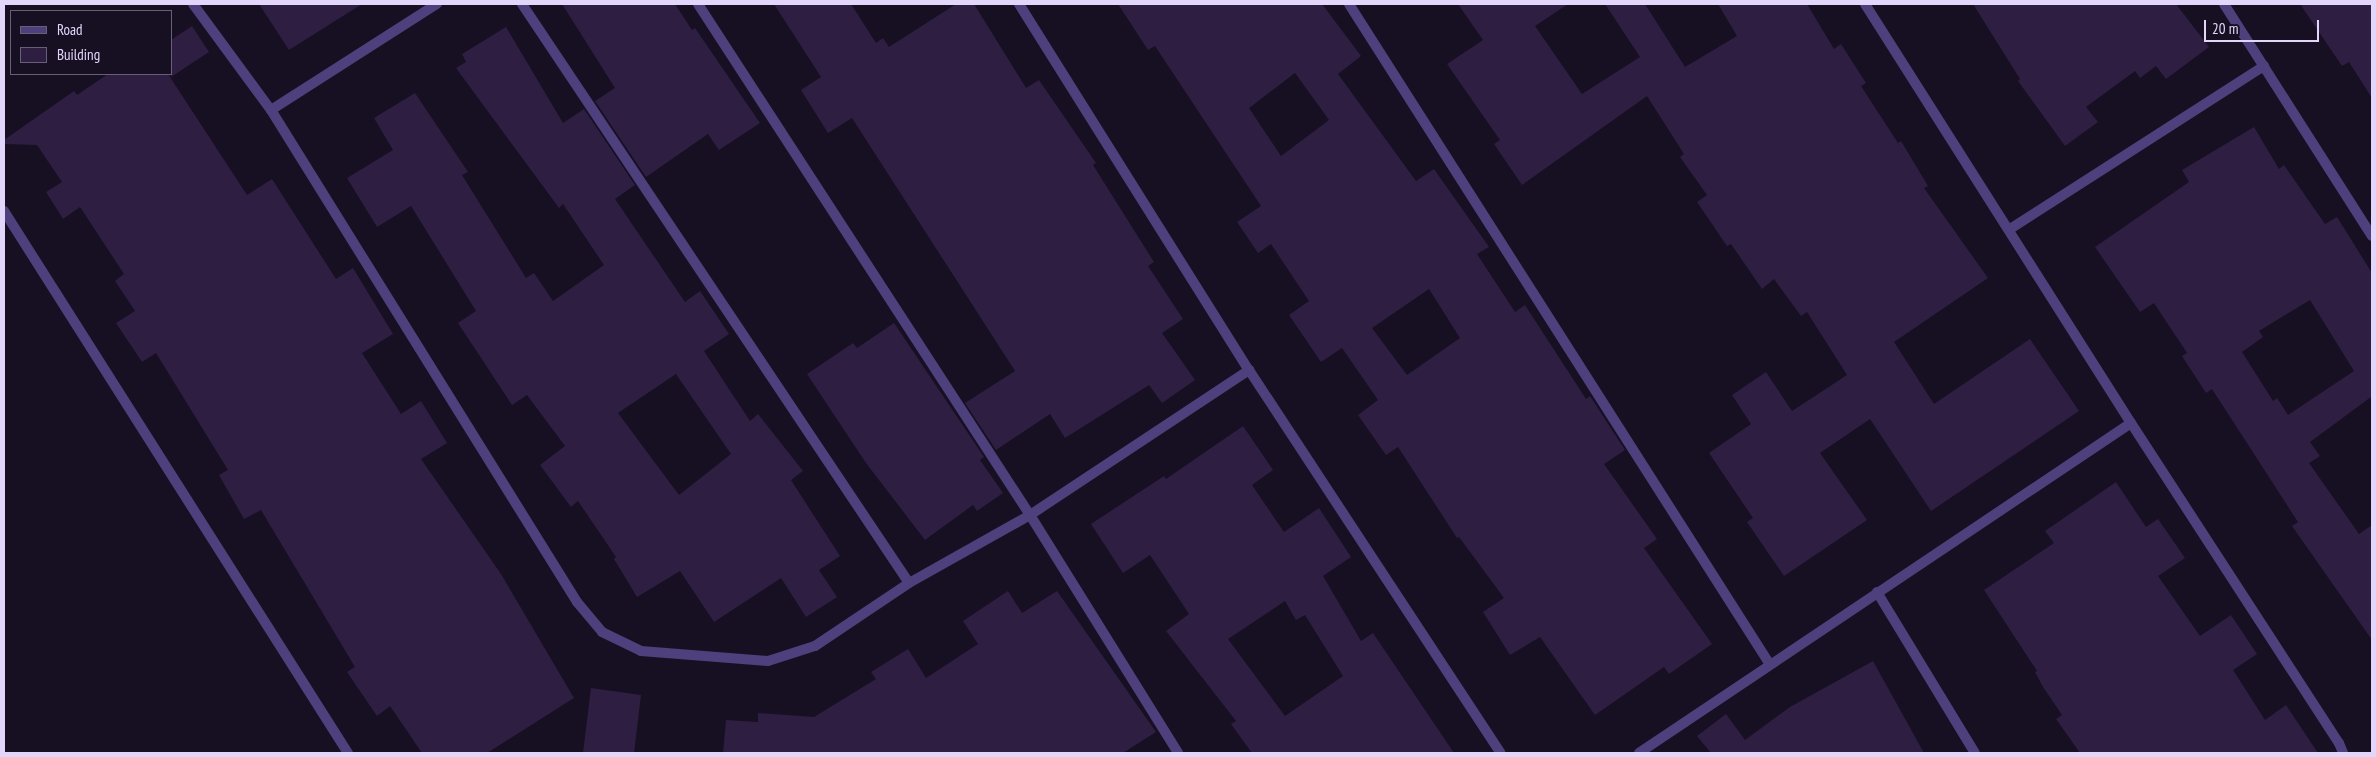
<!DOCTYPE html>
<style>
body{margin:0}
#map{position:relative;width:2376px;height:757px;overflow:hidden;background:#171023;font-family:"PT Sans Narrow",sans-serif}
div>[style]{position:absolute}
[style*='--x']{left:calc(var(--x)*1px);top:calc(var(--y)*1px);width:calc(var(--w)*1px);rotate:calc(var(--a)*1deg)}
.building>*{inset:0;background:#2d1e42}
.street>*{height:10px;margin:-5px;padding:0 5px;transform-origin:5px;border-radius:5px;background:#4e407d}
span{translate:-50% -50%;white-space:nowrap;text-align:center;line-height:1.15;-webkit-text-stroke:5px #171023;paint-order:stroke}
.frame{position:absolute;inset:0;border:5px solid #e2d6fb;pointer-events:none}
.legend{position:absolute;left:10px;top:10px;width:162px;height:65px;box-sizing:border-box;background:#171023;border:1px solid #685f79;margin:0;padding:6px 9px;list-style:none;font-size:15px;color:#e2d6fb}
.legend li{display:flex;align-items:center;gap:10px;height:25px}
.legend b{width:25px;border:1px solid #685f79}
.scale{position:absolute;left:2204px;top:20px;width:115px;height:22px;box-sizing:border-box;border:2px solid #e2d6fb;border-top:0;padding-left:6px;font-size:15px;line-height:18px;white-space:nowrap;color:#e2d6fb;-webkit-text-stroke:4px #171023;paint-order:stroke}
</style>
<div id="map">
<div class="building">
<div style="clip-path:polygon(259px 4px,362px 4px,289px 50px)"></div>
<div style="clip-path:polygon(562px 4px,675px 4px,692px 30px,695px 28px,760px 123px,719px 150px,708px 134px,646px 177px,595px 101px,615px 88px)"></div>
<div style="clip-path:polygon(774px 4px,851px 4px,876px 43px,883px 38px,889px 47px,956px 4px,974px 4px,1026px 88px,1039px 80px,1096px 163px,1093px 165px,1154px 262px,1148px 266px,1183px 319px,1162px 333px,1195px 380px,1162px 403px,1149px 385px,1146px 387px,1065px 438px,1050px 414px,996px 450px,965px 403px,1015px 371px,852px 118px,828px 133px,801px 90px,821px 77px)"></div>
<div style="clip-path:polygon(evenodd,1118px 4px,1322px 4px,1361px 56px,1338px 74px,1416px 181px,1434px 169px,1489px 247px,1477px 254px,1515px 312px,1525px 305px,1586px 399px,1590px 396px,1625px 450px,1604px 464px,1657px 539px,1644px 548px,1712px 644px,1669px 674px,1664px 667px,1595px 715px,1540px 637px,1510px 655px,1483px 612px,1504px 598px,1459px 537px,1457px 538px,1398px 447px,1386px 455px,1358px 415px,1378px 400px,1342px 348px,1321px 362px,1289px 315px,1309px 301px,1271px 244px,1258px 253px,1237px 222px,1261px 206px,1155px 46px,1148px 50px,1118px 4px,1295px 73px,1329px 120px,1281px 156px,1249px 108px,1295px 73px,1118px 4px,1429px 289px,1460px 338px,1407px 375px,1372px 328px,1429px 289px)"></div>
<div style="clip-path:polygon(1458px 4px,1568px 4px,1535px 26px,1582px 94px,1640px 57px,1605px 4px,1645px 4px,1685px 67px,1737px 36px,1718px 4px,1807px 4px,1834px 49px,1841px 44px,1866px 83px,1861px 86px,1898px 143px,1901px 141px,1928px 186px,1924px 188px,1988px 278px,1894px 342px,1934px 404px,2030px 339px,2079px 411px,1931px 511px,1870px 419px,1820px 453px,1867px 520px,1784px 576px,1747px 522px,1753px 518px,1709px 453px,1751px 424px,1732px 395px,1766px 372px,1792px 411px,1847px 375px,1807px 312px,1801px 316px,1774px 279px,1762px 289px,1731px 244px,1727px 246px,1697px 202px,1707px 195px,1680px 157px,1684px 154px,1647px 96px,1522px 185px,1494px 144px,1500px 140px,1447px 64px,1483px 40px)"></div>
<div style="clip-path:polygon(1973px 4px,2176px 4px,2209px 47px,2166px 79px,2156px 66px,2140px 78px,2135px 71px,2086px 107px,2098px 122px,2065px 146px,2018px 81px,2020px 79px)"></div>
<div style="clip-path:polygon(2300px 4px,2372px 4px,2372px 98px,2349px 62px,2342px 66px)"></div>
<div style="clip-path:polygon(192px 26px,209px 52px,171px 77px,171px 40px)"></div>
<div style="clip-path:polygon(evenodd,506px 27px,563px 123px,584px 109px,635px 185px,615px 199px,685px 302px,700px 291px,729px 334px,704px 351px,750px 421px,758px 414px,803px 471px,791px 480px,840px 556px,819px 570px,837px 597px,806px 617px,781px 578px,714px 622px,680px 571px,637px 597px,614px 559px,616px 557px,578px 501px,571px 507px,540px 465px,565px 446px,527px 395px,512px 405px,458px 323px,476px 311px,411px 206px,377px 227px,347px 178px,393px 150px,374px 118px,415px 93px,468px 172px,462px 175px,526px 278px,534px 273px,553px 301px,604px 265px,563px 204px,559px 208px,456px 68px,466px 62px,462px 54px,506px 27px,676px 374px,731px 454px,679px 495px,618px 413px,676px 374px)"></div>
<div style="clip-path:polygon(108px 74px,168px 74px,247px 195px,272px 179px,336px 279px,353px 268px,393px 334px,362px 353px,401px 414px,421px 401px,447px 443px,421px 459px,501px 574px,574px 698px,487px 753px,422px 753px,390px 706px,377px 716px,347px 672px,355px 667px,261px 510px,244px 519px,219px 475px,228px 470px,156px 353px,142px 362px,116px 323px,135px 311px,115px 281px,124px 274px,80px 207px,63px 219px,46px 192px,62px 182px,37px 145px,4px 144px,4px 140px,74px 91px,77px 95px)"></div>
<div style="clip-path:polygon(evenodd,2254px 127px,2279px 169px,2284px 165px,2325px 224px,2337px 217px,2372px 273px,2372px 400px,2371px 397px,2310px 442px,2320px 456px,2309px 463px,2359px 534px,2372px 525px,2372px 640px,2292px 526px,2298px 522px,2212px 389px,2206px 393px,2182px 356px,2187px 353px,2154px 303px,2140px 312px,2095px 247px,2189px 182px,2182px 170px,2254px 127px,2310px 300px,2354px 371px,2288px 415px,2277px 398px,2273px 401px,2242px 352px,2263px 337px,2259px 331px,2310px 300px)"></div>
<div style="clip-path:polygon(894px 323px,984px 457px,980px 460px,1003px 493px,977px 511px,973px 505px,925px 540px,866px 463px,807px 374px,853px 343px,857px 348px)"></div>
<div style="clip-path:polygon(evenodd,1243px 426px,1273px 470px,1252px 485px,1284px 532px,1319px 508px,1351px 557px,1323px 576px,1361px 641px,1373px 633px,1454px 753px,1252px 753px,1231px 724px,1236px 721px,1166px 631px,1189px 614px,1150px 555px,1123px 573px,1091px 524px,1164px 476px,1166px 479px,1243px 426px,1285px 601px,1296px 620px,1305px 615px,1343px 676px,1285px 716px,1228px 639px,1285px 601px)"></div>
<div style="clip-path:polygon(2116px 482px,2146px 527px,2158px 519px,2185px 558px,2158px 576px,2200px 636px,2231px 615px,2257px 654px,2233px 670px,2265px 720px,2286px 705px,2318px 753px,2080px 753px,2056px 719px,2062px 715px,2043px 687px,2035px 672px,2037px 671px,1984px 590px,2054px 543px,2045px 531px)"></div>
<div style="clip-path:polygon(1008px 591px,1022px 613px,1057px 591px,1156px 732px,1123px 753px,723px 753px,726px 720px,758px 722px,758px 713px,814px 717px,876px 679px,871px 672px,908px 649px,926px 678px,978px 644px,963px 621px)"></div>
<div style="clip-path:polygon(1873px 661px,1924px 753px,1711px 753px,1697px 736px,1726px 714px,1745px 740px,1790px 707px)"></div>
<div style="clip-path:polygon(591px 688px,641px 695px,634px 753px,583px 753px)"></div>
</div>
<div class="street">
<div style="--x:193;--y:4;--w:132;--a:53.7"></div>
<div style="--x:271;--y:110;--w:579;--a:58.12"></div>
<div style="--x:577;--y:602;--w:39;--a:50"></div>
<div style="--x:602;--y:632;--w:43;--a:26"></div>
<div style="--x:641;--y:651;--w:127;--a:4.5"></div>
<div style="--x:768;--y:661;--w:49;--a:-17.7"></div>
<div style="--x:815;--y:646;--w:113;--a:-33.8"></div>
<div style="--x:909;--y:583;--w:139;--a:-29.3"></div>
<div style="--x:1030;--y:515;--w:263;--a:-33.5"></div>
<div style="--x:522;--y:4;--w:696;--a:56.24"></div>
<div style="--x:698;--y:4;--w:609;--a:56.99"></div>
<div style="--x:1030;--y:515;--w:280;--a:58.1"></div>
<div style="--x:1019;--y:4;--w:432;--a:57.9"></div>
<div style="--x:1249;--y:370;--w:458;--a:56.7"></div>
<div style="--x:1349;--y:4;--w:781;--a:57.49"></div>
<div style="--x:1865;--y:4;--w:496;--a:57.6"></div>
<div style="--x:2131;--y:423;--w:382;--a:57"></div>
<div style="--x:2339;--y:743;--w:11;--a:68"></div>
<div style="--x:2224;--y:4;--w:275;--a:57.5"></div>
<div style="--x:271;--y:110;--w:197;--a:-32.6"></div>
<div style="--x:4;--y:211;--w:642;--a:57.6"></div>
<div style="--x:2010;--y:229;--w:302;--a:-32.7"></div>
<div style="--x:1877;--y:592;--w:188;--a:58.7"></div>
<div style="--x:1639;--y:753;--w:592;--a:-33.85"></div>
</div>
<div class="frame"></div>
<ul class="legend">
<li><b style="height:6px;background:#4e407d"></b>Road</li>
<li><b style="height:14px;background:#2d1e42"></b>Building</li>
</ul>
<div class="scale">20 m</div>
</div>
